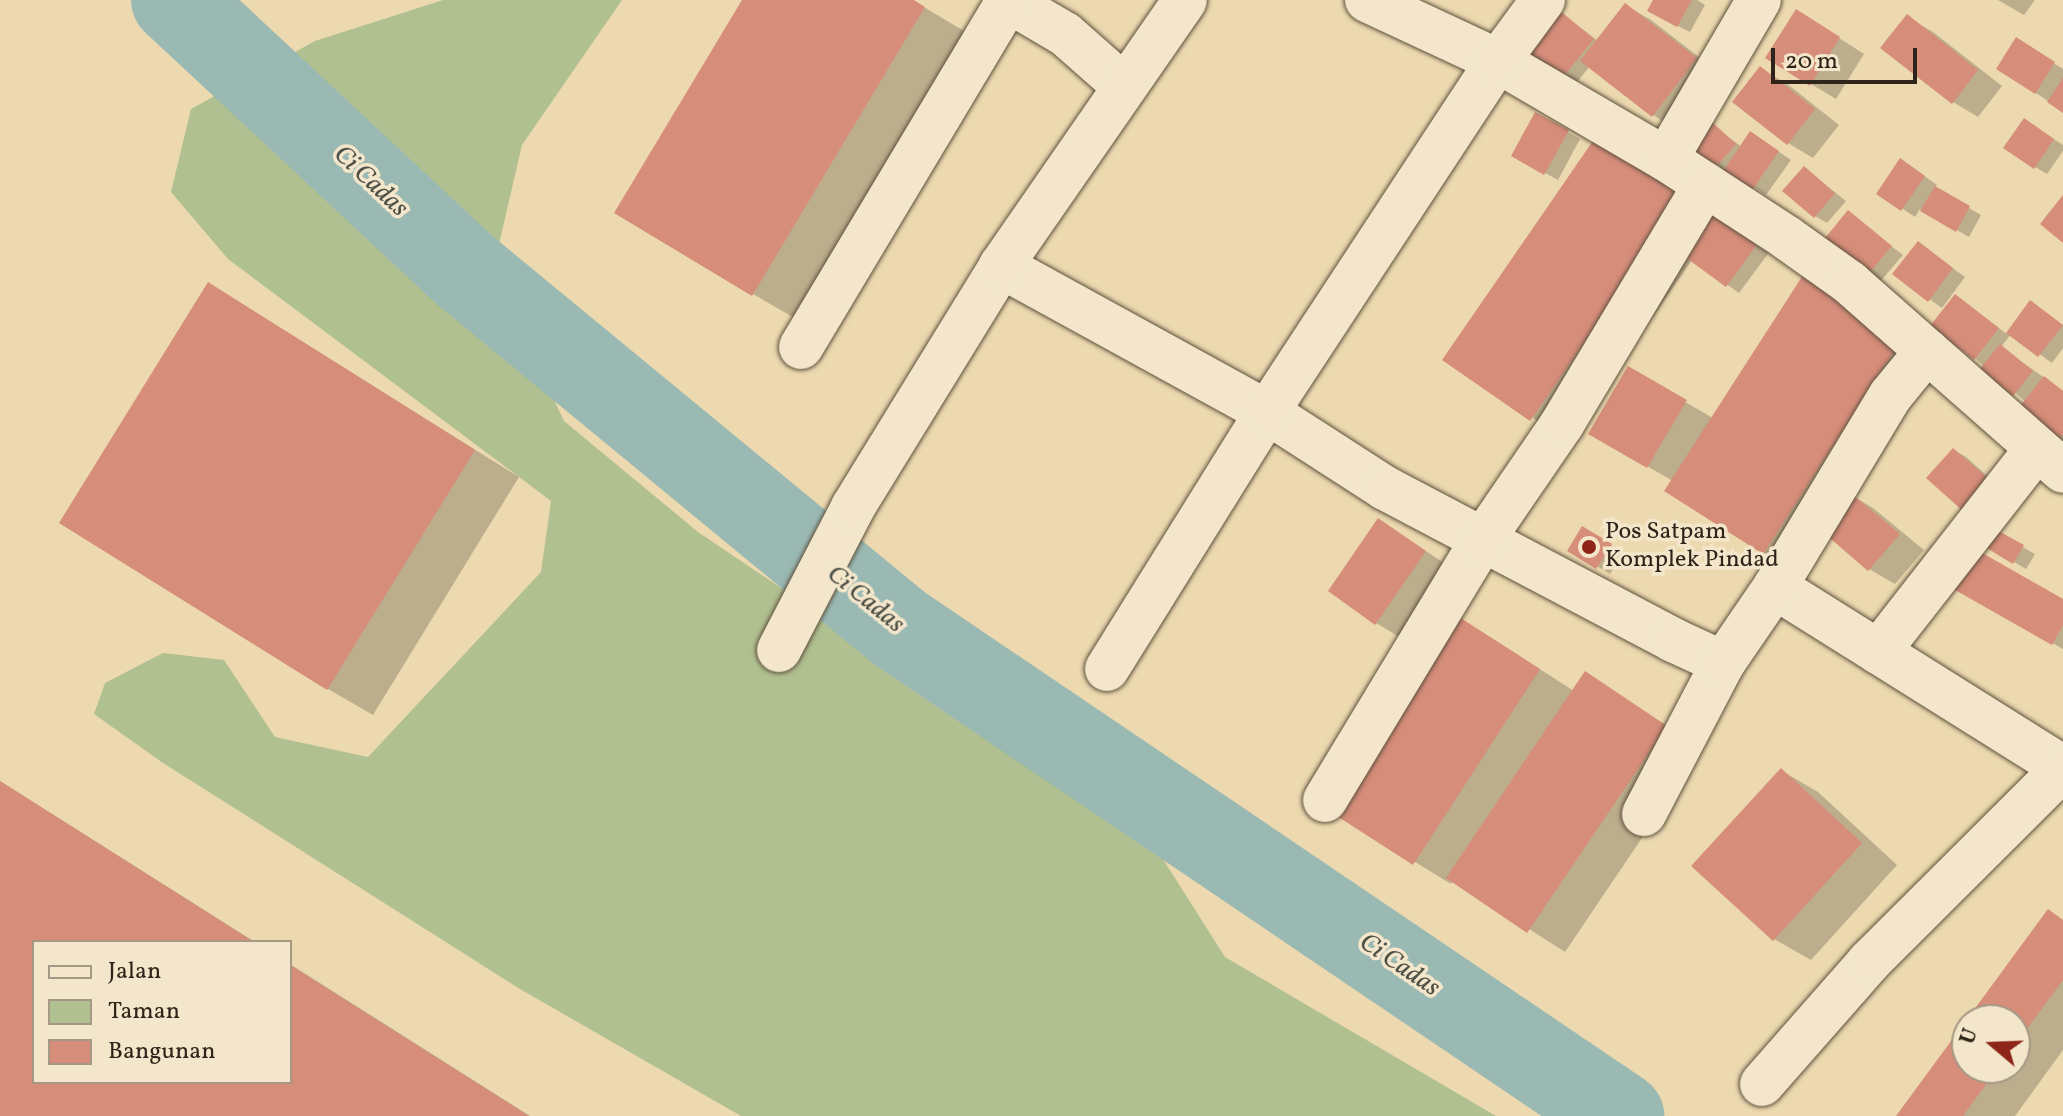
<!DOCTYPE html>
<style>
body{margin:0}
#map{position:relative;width:2063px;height:1116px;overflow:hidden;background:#ecd9af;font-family:Vollkorn,serif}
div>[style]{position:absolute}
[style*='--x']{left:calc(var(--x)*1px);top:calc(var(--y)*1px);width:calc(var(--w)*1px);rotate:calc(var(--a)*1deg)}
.green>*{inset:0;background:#b1c090}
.shadow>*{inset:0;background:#0003}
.river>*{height:88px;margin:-44px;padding:0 44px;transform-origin:44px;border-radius:44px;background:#9ab9b3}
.building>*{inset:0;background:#d68d7a}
.roads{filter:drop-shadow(0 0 2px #5e513e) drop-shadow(0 0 2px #5e513e)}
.minor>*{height:44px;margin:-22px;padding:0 22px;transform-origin:22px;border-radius:22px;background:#f3e6cb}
.dots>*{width:22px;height:22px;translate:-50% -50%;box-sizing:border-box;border:4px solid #f3e6cb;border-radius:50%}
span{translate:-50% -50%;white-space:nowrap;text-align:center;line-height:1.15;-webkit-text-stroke:7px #f3e6cb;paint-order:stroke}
.poi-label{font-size:24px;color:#2f2419}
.left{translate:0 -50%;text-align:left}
.water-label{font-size:26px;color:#4f5147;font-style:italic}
.legend{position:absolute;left:32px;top:940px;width:260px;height:144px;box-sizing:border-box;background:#f3e6cb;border:2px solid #a59884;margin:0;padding:10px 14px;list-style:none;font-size:24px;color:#2f2419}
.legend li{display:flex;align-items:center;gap:16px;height:40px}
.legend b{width:40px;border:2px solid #a59884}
.north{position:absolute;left:1951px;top:1004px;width:80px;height:80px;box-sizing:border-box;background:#f3e6cb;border:2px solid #a59884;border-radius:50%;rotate:289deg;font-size:22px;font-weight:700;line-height:32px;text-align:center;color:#2f2419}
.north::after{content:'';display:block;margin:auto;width:28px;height:36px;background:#8f2418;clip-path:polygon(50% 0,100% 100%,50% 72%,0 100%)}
.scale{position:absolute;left:1771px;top:48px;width:146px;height:36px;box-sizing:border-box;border:4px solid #2f2419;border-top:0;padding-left:10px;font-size:24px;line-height:28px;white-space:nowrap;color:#2f2419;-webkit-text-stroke:6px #f3e6cb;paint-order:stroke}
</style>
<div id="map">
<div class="green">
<div style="clip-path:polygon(443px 0,622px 0,522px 145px,493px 270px,564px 421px,698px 532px,1147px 834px,1225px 957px,1496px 1116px,741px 1116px,520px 989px,163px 763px,94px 714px,105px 683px,163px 653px,224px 660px,275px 737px,368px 757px,541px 572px,551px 501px,228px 259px,171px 192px,191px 109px,315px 41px)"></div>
</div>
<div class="shadow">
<div style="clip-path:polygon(744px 0,912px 0,969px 34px,798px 320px,753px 294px)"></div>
<div style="clip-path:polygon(1656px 0,1697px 0,1705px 5px,1690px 32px,1662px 18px)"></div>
<div style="clip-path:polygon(1998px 0,2035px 0,2024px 15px)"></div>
<div style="clip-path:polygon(1625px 5px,1651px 20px,1721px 74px,1679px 130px,1653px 115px,1590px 66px,1573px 87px,1560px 80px,1560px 12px,1598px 41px)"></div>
<div style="clip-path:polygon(1907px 17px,1933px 32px,2002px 86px,1978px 117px,1953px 102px)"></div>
<div style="clip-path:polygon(1822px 27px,1864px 54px,1836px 99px,1811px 84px)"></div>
<div style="clip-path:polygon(2017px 40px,2063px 69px,2063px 111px,2036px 93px)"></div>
<div style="clip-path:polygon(1761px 69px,1786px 83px,1839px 125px,1813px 158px,1788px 143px)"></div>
<div style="clip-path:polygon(1536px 114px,1580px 139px,1558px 180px,1514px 156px)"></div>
<div style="clip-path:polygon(1712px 125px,1742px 147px,1763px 141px,1791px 160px,1766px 195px,1730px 172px,1721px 182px,1709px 175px)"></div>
<div style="clip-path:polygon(2037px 128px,2063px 145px,2063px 151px,2047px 174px,2035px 167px)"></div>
<div style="clip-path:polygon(1598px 137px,1776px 243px,1739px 293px,1692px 260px,1568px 441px,1445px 360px)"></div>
<div style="clip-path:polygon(1804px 168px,1846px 201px,1827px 223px,1815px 216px)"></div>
<div style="clip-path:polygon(1913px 168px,1937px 185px,1934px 188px,1981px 215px,1969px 237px,1920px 209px,1915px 217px,1879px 193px)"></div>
<div style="clip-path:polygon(1848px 213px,1903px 255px,1878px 284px,1866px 277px)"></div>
<div style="clip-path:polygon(1918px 243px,1965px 277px,1942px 308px,1894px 274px)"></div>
<div style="clip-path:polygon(1805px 274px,1939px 358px,1851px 495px,1873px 508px,1924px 550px,1895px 584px,1869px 569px,1826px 533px,1800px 574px,1764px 553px,1673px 481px,1591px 434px,1628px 369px,1713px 418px)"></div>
<div style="clip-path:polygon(1955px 296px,2007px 334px,2031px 303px,2063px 325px,2063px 348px,2052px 363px,2011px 334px,2001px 347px,2063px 391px,2063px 444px,2026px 402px,1975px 358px)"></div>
<div style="clip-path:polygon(253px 311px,519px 477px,373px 715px,328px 689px)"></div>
<div style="clip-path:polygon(1954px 450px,1966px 457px,2001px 488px,1964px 509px)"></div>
<div style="clip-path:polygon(1379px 520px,1450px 567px,1401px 638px,1376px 623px)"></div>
<div style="clip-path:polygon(1985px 526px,2035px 554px,2026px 569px,1977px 540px)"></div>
<div style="clip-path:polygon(1583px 529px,1623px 553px,1610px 574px,1570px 550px)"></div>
<div style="clip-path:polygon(1951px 585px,2063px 601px,2063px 649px)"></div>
<div style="clip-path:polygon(1493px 639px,1574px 691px,1586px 673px,1702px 749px,1565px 952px,1453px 880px,1451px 884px,1332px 811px)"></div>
<div style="clip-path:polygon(1782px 771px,1818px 792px,1897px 865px,1811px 960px,1774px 939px)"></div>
<div style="clip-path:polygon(0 781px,255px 942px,34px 942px,34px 1082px,290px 1082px,290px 964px,530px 1116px,0 1116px)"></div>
<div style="clip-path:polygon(2063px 920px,2063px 1050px,2015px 1116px,1899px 1116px,1967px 1023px,1967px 1068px,2015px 1068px,2015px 1020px,1969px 1020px)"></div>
</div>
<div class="river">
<div style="--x:175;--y:0;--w:399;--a:43"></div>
<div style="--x:467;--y:272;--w:560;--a:39.49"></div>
<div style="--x:899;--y:628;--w:871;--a:34.09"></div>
</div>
<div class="building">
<div style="clip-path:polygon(742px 0,914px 0,925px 7px,752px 296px,614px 213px)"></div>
<div style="clip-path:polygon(1653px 0,1692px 0,1677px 27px,1647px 11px)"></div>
<div style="clip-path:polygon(1625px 3px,1697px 58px,1652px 117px,1580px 61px)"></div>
<div style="clip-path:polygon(1796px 9px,1840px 37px,1810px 86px,1765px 58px)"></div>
<div style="clip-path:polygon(1559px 10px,1594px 39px,1559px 82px,1524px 52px)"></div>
<div style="clip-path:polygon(1907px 14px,1978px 70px,1952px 104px,1880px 48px)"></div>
<div style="clip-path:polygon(2016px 37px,2055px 62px,2035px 94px,1996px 69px)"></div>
<div style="clip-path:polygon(1760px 66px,1815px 109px,1787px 145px,1732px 102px)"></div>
<div style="clip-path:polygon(2063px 78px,2063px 113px,2047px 102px)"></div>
<div style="clip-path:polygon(1535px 112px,1569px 130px,1544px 175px,1511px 156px)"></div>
<div style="clip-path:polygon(2024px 118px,2054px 139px,2034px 169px,2003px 148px)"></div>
<div style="clip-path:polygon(1712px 122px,1736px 144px,1708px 176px,1683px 154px)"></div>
<div style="clip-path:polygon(1750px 131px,1779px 151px,1752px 190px,1724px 170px)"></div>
<div style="clip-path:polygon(1597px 135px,1685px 197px,1530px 421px,1442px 360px)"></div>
<div style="clip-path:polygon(1900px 158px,1925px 176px,1901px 211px,1876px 194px)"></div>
<div style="clip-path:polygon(1804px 166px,1835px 193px,1814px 218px,1782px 191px)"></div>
<div style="clip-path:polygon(1935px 186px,1970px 206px,1956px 232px,1920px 211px)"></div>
<div style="clip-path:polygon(2063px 195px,2063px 243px,2040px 224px)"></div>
<div style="clip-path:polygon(1713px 197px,1764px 235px,1726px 287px,1674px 249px)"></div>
<div style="clip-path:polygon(1848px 210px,1892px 246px,1864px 279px,1821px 243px)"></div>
<div style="clip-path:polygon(1918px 241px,1953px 268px,1928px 302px,1892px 274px)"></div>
<div style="clip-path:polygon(1805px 272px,1904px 336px,1763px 554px,1664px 491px)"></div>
<div style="clip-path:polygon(208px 282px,475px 450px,327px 690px,59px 523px)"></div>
<div style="clip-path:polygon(1955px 294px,1999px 328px,1974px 360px,1930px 326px)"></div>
<div style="clip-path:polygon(2030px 300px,2063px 325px,2038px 357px,2006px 333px)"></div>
<div style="clip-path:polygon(2000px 344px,2033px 371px,2013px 396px,1979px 370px)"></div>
<div style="clip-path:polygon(1628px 366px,1687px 400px,1647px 468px,1588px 434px)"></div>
<div style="clip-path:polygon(2044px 376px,2063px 391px,2063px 434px,2057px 442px,2016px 411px)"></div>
<div style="clip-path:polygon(1953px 448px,1990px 480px,1963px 511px,1926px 478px)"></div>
<div style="clip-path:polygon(1847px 490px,1900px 534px,1868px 571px,1817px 527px)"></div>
<div style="clip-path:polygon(1378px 518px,1426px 551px,1375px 625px,1328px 591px)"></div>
<div style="clip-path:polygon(1984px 523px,2024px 545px,2013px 564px,1975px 541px)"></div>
<div style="clip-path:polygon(1582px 526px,1612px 544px,1596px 569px,1567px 551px)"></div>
<div style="clip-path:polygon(1970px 546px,2063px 599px,2063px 625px,2052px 645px,1948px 586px)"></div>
<div style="clip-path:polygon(1456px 615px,1540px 669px,1413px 865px,1329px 811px)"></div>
<div style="clip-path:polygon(1585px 671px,1667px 726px,1527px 933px,1446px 878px)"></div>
<div style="clip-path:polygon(1781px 768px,1862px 843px,1773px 941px,1691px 866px)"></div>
<div style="clip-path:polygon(0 781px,254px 942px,34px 942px,34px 1082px,290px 1082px,290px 965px,529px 1116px,0 1116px)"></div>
<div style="clip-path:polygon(2048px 909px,2063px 920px,2063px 980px,2015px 1045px,2015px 1020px,1967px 1020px,1967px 1068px,1998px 1068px,1963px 1116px,1896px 1116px)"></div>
</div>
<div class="roads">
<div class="minor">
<div style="--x:1007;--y:0;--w:67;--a:30.4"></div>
<div style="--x:1065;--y:34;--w:79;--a:41.4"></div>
<div style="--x:1367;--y:0;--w:145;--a:25"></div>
<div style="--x:1498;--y:61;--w:194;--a:30.3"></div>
<div style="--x:1666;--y:159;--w:145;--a:33.1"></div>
<div style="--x:1787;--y:238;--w:77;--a:35.5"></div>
<div style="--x:1850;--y:283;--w:284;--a:41.4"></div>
<div style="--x:1666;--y:159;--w:184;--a:-59.7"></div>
<div style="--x:1001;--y:266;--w:303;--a:28.8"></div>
<div style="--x:1267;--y:412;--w:140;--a:32.8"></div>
<div style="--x:1385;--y:488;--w:326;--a:27.8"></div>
<div style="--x:1673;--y:640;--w:55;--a:24.7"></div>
<div style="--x:801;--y:347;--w:403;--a:-59.1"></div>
<div style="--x:1775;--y:587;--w:340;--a:32.1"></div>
<div style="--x:779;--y:650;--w:161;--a:-62.6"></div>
<div style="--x:853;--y:507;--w:283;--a:-58.4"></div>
<div style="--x:1001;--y:266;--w:323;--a:-55.3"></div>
<div style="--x:1878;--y:652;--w:256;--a:-52"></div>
<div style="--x:1107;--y:669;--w:303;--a:-58.1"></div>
<div style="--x:1267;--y:412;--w:420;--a:-56.7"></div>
<div style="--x:1498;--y:61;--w:76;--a:-53.6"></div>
<div style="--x:1325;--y:800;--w:303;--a:-58.8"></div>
<div style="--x:1482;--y:541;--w:142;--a:-55.6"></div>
<div style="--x:1562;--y:424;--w:279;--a:-59.1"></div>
<div style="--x:1644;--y:814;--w:170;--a:-62.4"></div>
<div style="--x:1723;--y:663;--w:92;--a:-55.6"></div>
<div style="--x:1775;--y:587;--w:224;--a:-58.9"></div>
<div style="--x:1891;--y:395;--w:57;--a:-50.7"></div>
<div style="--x:1762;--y:1084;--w:162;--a:-48.7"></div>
<div style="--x:1869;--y:962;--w:274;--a:-44.9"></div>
</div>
</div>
<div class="dots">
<div style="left:1589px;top:547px;background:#8f2418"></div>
</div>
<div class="poi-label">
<span class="left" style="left:1605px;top:547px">Pos Satpam<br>Komplek Pindad</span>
</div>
<div class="water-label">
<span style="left:370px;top:182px;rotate:43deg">Ci Cadas</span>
<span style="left:865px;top:600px;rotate:39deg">Ci Cadas</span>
<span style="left:1399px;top:966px;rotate:34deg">Ci Cadas</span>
</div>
<ul class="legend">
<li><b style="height:10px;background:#f3e6cb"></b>Jalan</li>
<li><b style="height:22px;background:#b1c090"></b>Taman</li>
<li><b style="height:22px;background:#d68d7a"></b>Bangunan</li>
</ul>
<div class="north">U</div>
<div class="scale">20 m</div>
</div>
